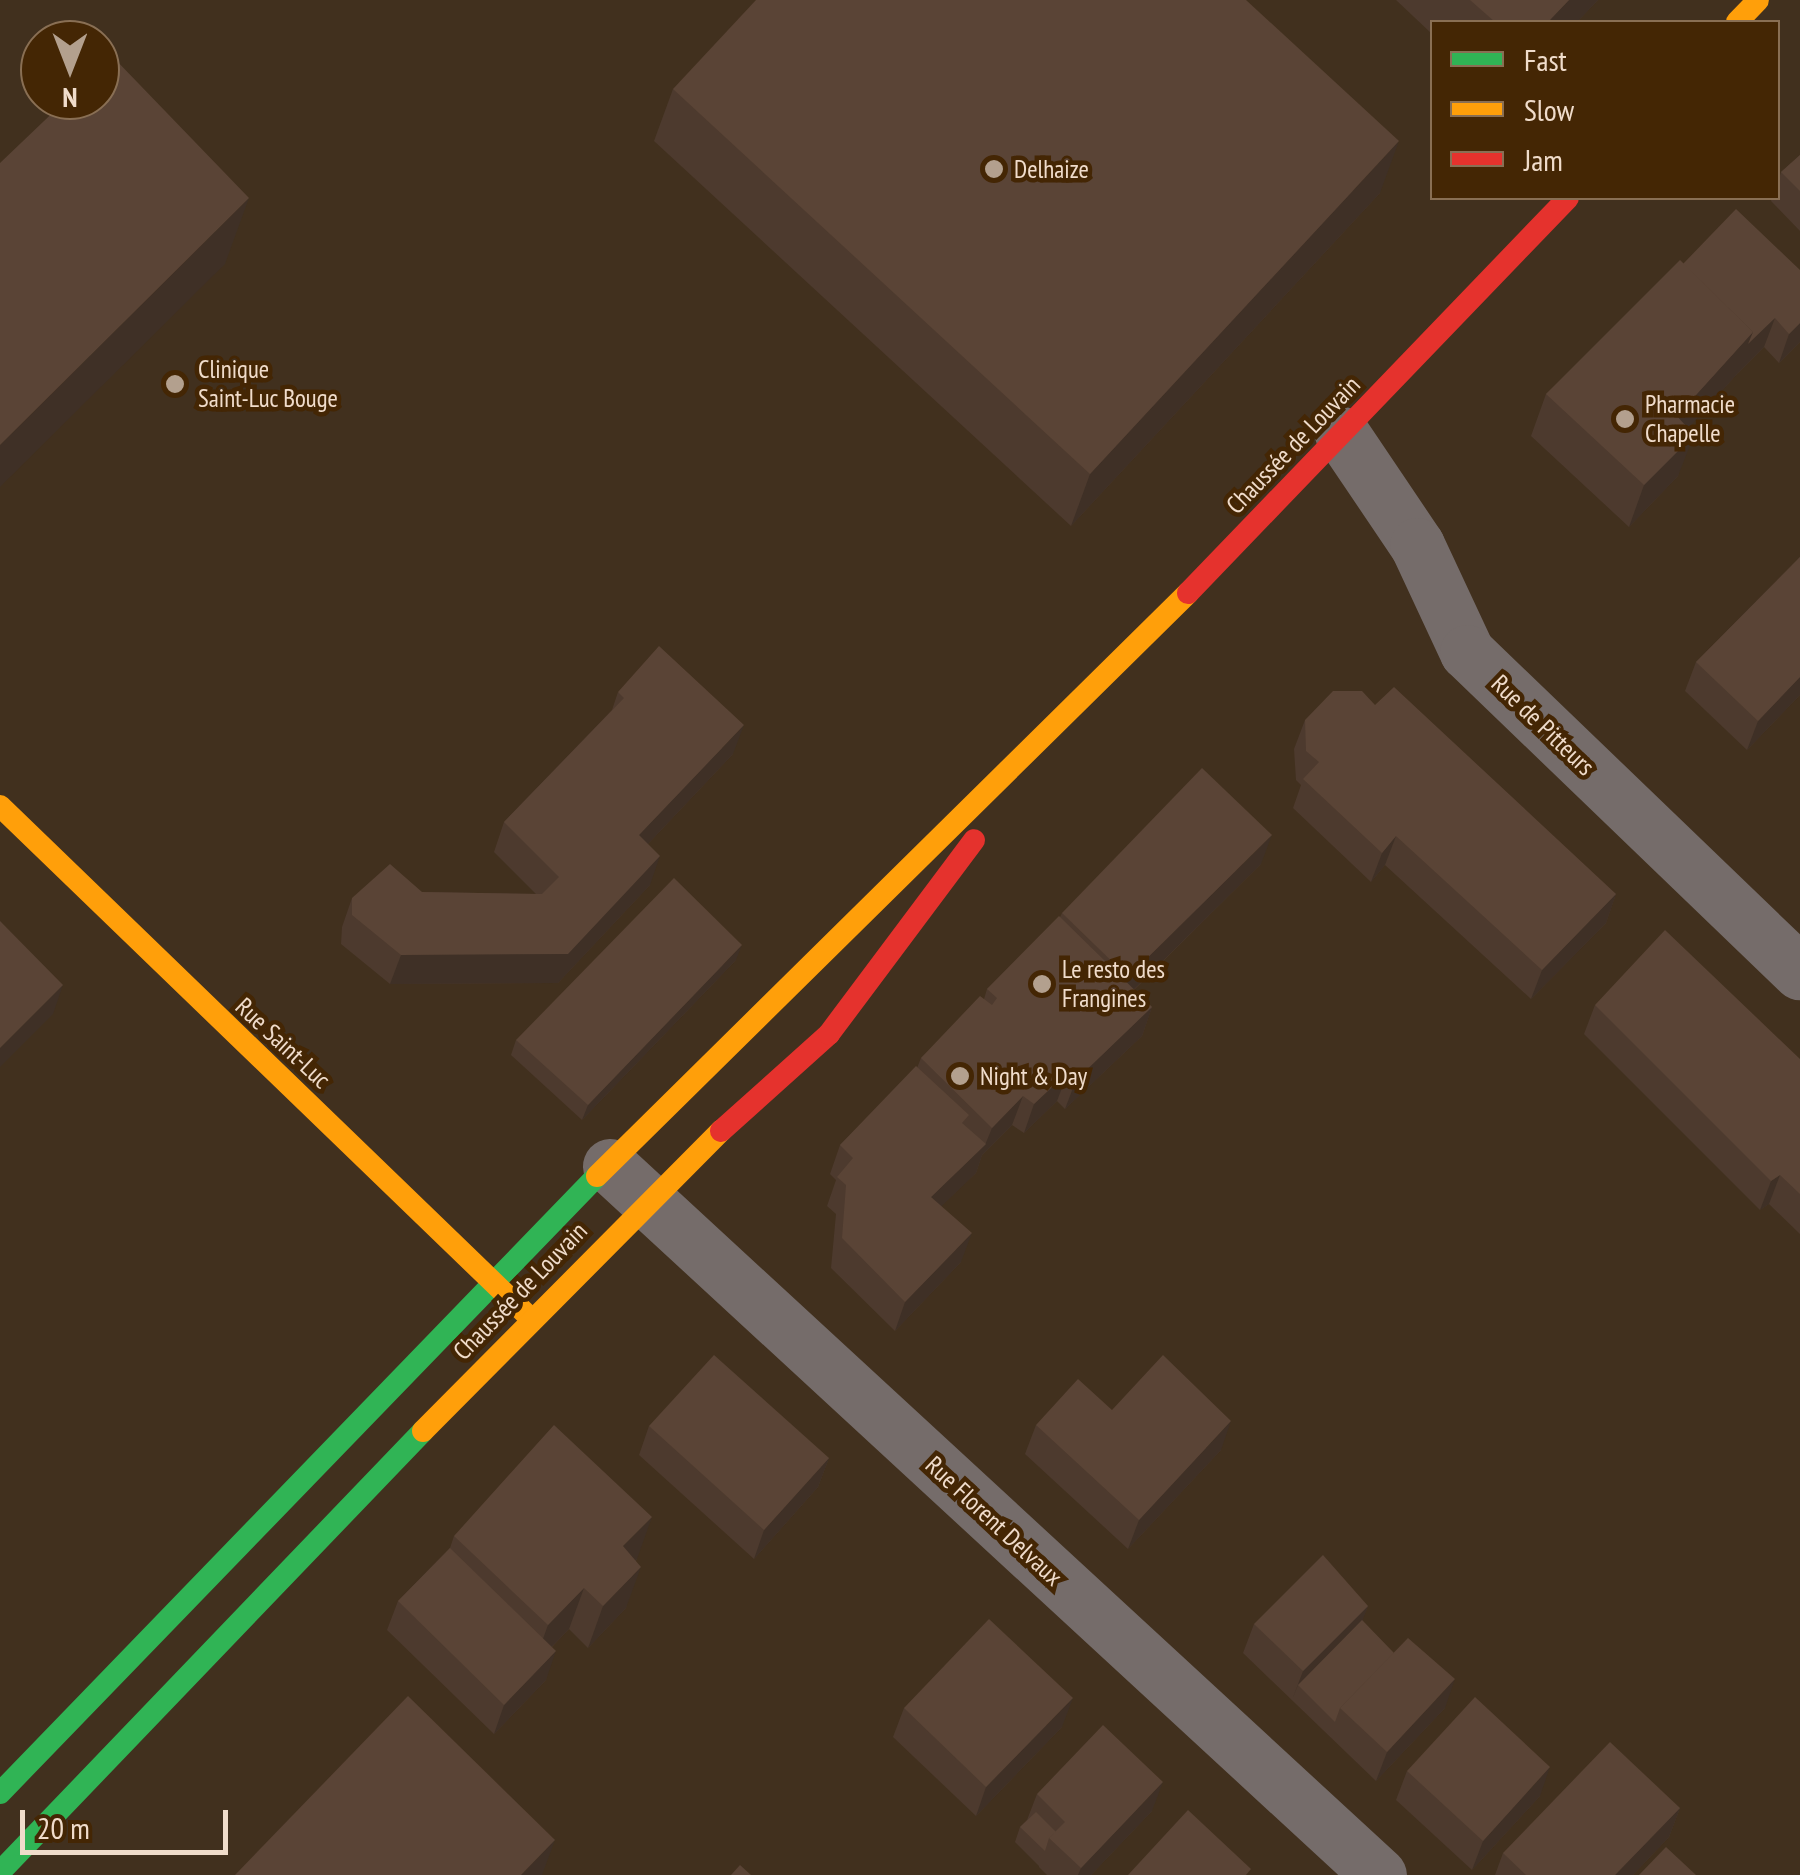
<!DOCTYPE html>
<meta charset="utf-8">
<style>
body{margin:0}
#map{position:relative;width:1800px;height:1875px;overflow:hidden;background:#41301e;font-family:"PT Sans Narrow",sans-serif}
div>[style]{position:absolute}
[style*='--x']{left:calc(var(--x)*1px);top:calc(var(--y)*1px);width:calc(var(--w)*1px);rotate:calc(var(--a)*1deg)}
.street>*{height:55px;margin:-27.5px;padding:0 27.5px;transform-origin:27.5px;border-radius:27.5px;background:#756c6a}
.fast>*{height:22px;margin:-11px;padding:0 11px;transform-origin:11px;border-radius:11px;background:#30b455}
.slow>*{height:22px;margin:-11px;padding:0 11px;transform-origin:11px;border-radius:11px;background:#ff9f0a}
.jam>*{height:22px;margin:-11px;padding:0 11px;transform-origin:11px;border-radius:11px;background:#e5322d}
.wall>*{inset:0;background:#4d3a2e}
.shaded-wall>*{inset:0;background:#3f3026}
.building>*{inset:0;background:#5a4436}
.dots>*{width:28px;height:28px;translate:-50% -50%;box-sizing:border-box;border:5px solid #442604;border-radius:50%}
span{translate:-50% -50%;white-space:nowrap;text-align:center;line-height:1.15;-webkit-text-stroke:9px #442604;paint-order:stroke}
.poi-label{font-size:25px;color:#f0dccb}
.left{translate:0 -50%;text-align:left}
.street-label{font-size:25px;color:#f0dccb}
.legend{position:absolute;left:1430px;top:20px;width:350px;height:180px;box-sizing:border-box;background:#442604;border:2px solid #896f54;margin:0;padding:12px 18px;list-style:none;font-size:30px;color:#f0dccb}
.legend li{display:flex;align-items:center;gap:20px;height:50px}
.legend b{width:50px;border:2px solid #896f54}
.north{position:absolute;left:20px;top:20px;width:100px;height:100px;box-sizing:border-box;background:#442604;border:2px solid #896f54;border-radius:50%;rotate:180deg;font-size:28px;font-weight:700;line-height:40px;text-align:center;color:#f0dccb}
.north::after{content:'';display:block;margin:auto;width:35px;height:45px;background:#b3a08e;clip-path:polygon(50% 0,100% 100%,50% 72%,0 100%)}
.scale{position:absolute;left:20px;top:1810px;width:208px;height:45px;box-sizing:border-box;border:5px solid #f0dccb;border-top:0;padding-left:12px;font-size:30px;line-height:35px;white-space:nowrap;color:#f0dccb;-webkit-text-stroke:8px #442604;paint-order:stroke}
</style>
<div id="map">
<div class="street">
<div style="--x:1342;--y:434;--w:134;--a:56"></div>
<div style="--x:1417;--y:545;--w:118;--a:65"></div>
<div style="--x:1467;--y:652;--w:462;--a:43.9"></div>
<div style="--x:610;--y:1166;--w:1046;--a:42.68"></div>
</div>
<div class="fast">
<div style="--x:0;--y:1793;--w:859;--a:-45.94"></div>
<div style="--x:0;--y:1872;--w:611;--a:-46.19"></div>
</div>
<div class="slow">
<div style="--x:1737;--y:22;--w:30;--a:-46"></div>
<div style="--x:0;--y:806;--w:733;--a:44"></div>
<div style="--x:597;--y:1176;--w:830;--a:-44.61"></div>
<div style="--x:423;--y:1431;--w:423;--a:-45.2"></div>
</div>
<div class="jam">
<div style="--x:1188;--y:593;--w:548;--a:-46.11"></div>
<div style="--x:721;--y:1131;--w:145;--a:-41.9"></div>
<div style="--x:829;--y:1034;--w:242;--a:-53.2"></div>
</div>
<div class="wall">
<div style="clip-path:polygon(1396px 0,1598px 0,1577px 22px,1432px 22px,1432px 34px)"></div>
<div style="clip-path:polygon(673px 89px,1380px 193px,1071px 526px,654px 141px)"></div>
<div style="clip-path:polygon(1800px 155px,1800px 231px,1771px 201px,1772px 198px,1778px 198px,1778px 182px,1781px 172px)"></div>
<div style="clip-path:polygon(1683px 264px,1800px 270px,1800px 342px,1779px 363px,1764px 347px,1738px 373px,1688px 428px,1678px 476px,1629px 527px,1531px 436px,1546px 394px)"></div>
<div style="clip-path:polygon(1800px 557px,1800px 695px,1747px 750px,1685px 691px,1696px 662px)"></div>
<div style="clip-path:polygon(618px 692px,733px 754px,648px 844px,650px 885px,558px 983px,390px 984px,341px 944px,342px 927px,352px 898px,422px 892px,536px 894px,494px 852px,504px 822px,612px 710px)"></div>
<div style="clip-path:polygon(1375px 705px,1616px 894px,1606px 923px,1531px 999px,1385px 865px,1371px 882px,1293px 808px,1301px 785px,1296px 780px,1294px 749px,1305px 720px)"></div>
<div style="clip-path:polygon(1261px 864px,1134px 990px,1152px 1007px,1142px 1036px,1065px 1109px,1057px 1101px,1024px 1133px,1012px 1125px,982px 1155px,976px 1173px,941px 1206px,961px 1262px,895px 1331px,831px 1268px,836px 1214px,827px 1206px,836px 1180px,830px 1174px,840px 1145px,917px 1068px,921px 1058px,984px 999px,987px 989px,1060px 917px,1062px 913px)"></div>
<div style="clip-path:polygon(736px 960px,582px 1120px,511px 1055px,516px 1040px)"></div>
<div style="clip-path:polygon(1595px 1005px,1800px 1059px,1800px 1234px,1769px 1204px,1760px 1210px,1584px 1034px)"></div>
<div style="clip-path:polygon(1036px 1425px,1221px 1450px,1128px 1549px,1025px 1454px)"></div>
<div style="clip-path:polygon(649px 1426px,829px 1458px,818px 1487px,754px 1559px,639px 1455px)"></div>
<div style="clip-path:polygon(454px 1536px,637px 1559px,636px 1560px,626px 1608px,588px 1648px,569px 1629px,552px 1647px,546px 1680px,494px 1734px,387px 1630px,398px 1601px,450px 1548px)"></div>
<div style="clip-path:polygon(1368px 1606px,1362px 1620px,1445px 1708px,1376px 1781px,1243px 1653px,1254px 1624px)"></div>
<div style="clip-path:polygon(904px 1708px,1062px 1727px,976px 1816px,893px 1737px)"></div>
<div style="clip-path:polygon(1407px 1771px,1540px 1796px,1472px 1870px,1396px 1800px)"></div>
<div style="clip-path:polygon(1037px 1794px,1152px 1811px,1091px 1875px,1047px 1875px,1039px 1867px,1039px 1866px,1015px 1842px,1020px 1827px,1027px 1820px)"></div>
<div style="clip-path:polygon(1680px 1808px,1669px 1837px,1633px 1875px,1495px 1875px,1503px 1853px)"></div>
</div>
<div class="shaded-wall">
<div style="clip-path:polygon(1569px 0,1598px 0,1577px 22px,1548px 22px)"></div>
<div style="clip-path:polygon(1399px 141px,1380px 193px,1071px 526px,1090px 474px)"></div>
<div style="clip-path:polygon(249px 198px,225px 264px,0 487px,0 445px)"></div>
<div style="clip-path:polygon(1775px 318px,1764px 347px,1738px 373px,1662px 457px,1677px 416px,1753px 332px)"></div>
<div style="clip-path:polygon(1800px 323px,1800px 342px,1779px 363px,1789px 334px)"></div>
<div style="clip-path:polygon(1694px 435px,1678px 476px,1629px 527px,1644px 485px)"></div>
<div style="clip-path:polygon(1800px 677px,1800px 695px,1747px 750px,1758px 721px)"></div>
<div style="clip-path:polygon(744px 725px,733px 754px,629px 864px,639px 835px)"></div>
<div style="clip-path:polygon(1272px 835px,1261px 864px,1117px 1006px,1128px 977px)"></div>
<div style="clip-path:polygon(1396px 836px,1385px 865px,1371px 882px,1382px 853px)"></div>
<div style="clip-path:polygon(660px 856px,650px 885px,558px 983px,390px 984px,401px 955px)"></div>
<div style="clip-path:polygon(1616px 894px,1606px 923px,1531px 999px,1542px 970px)"></div>
<div style="clip-path:polygon(742px 945px,736px 960px,582px 1120px,588px 1105px)"></div>
<div style="clip-path:polygon(63px 985px,53px 1014px,0 1067px,0 1048px)"></div>
<div style="clip-path:polygon(1152px 1007px,1142px 1036px,1065px 1109px,1076px 1080px)"></div>
<div style="clip-path:polygon(1068px 1072px,1057px 1101px,1024px 1133px,1034px 1104px)"></div>
<div style="clip-path:polygon(1023px 1096px,1012px 1125px,982px 1155px,976px 1173px,921px 1226px,931px 1197px,985px 1145px,992px 1128px)"></div>
<div style="clip-path:polygon(1780px 1175px,1769px 1204px,1760px 1210px,1771px 1181px)"></div>
<div style="clip-path:polygon(972px 1233px,961px 1262px,895px 1331px,905px 1302px)"></div>
<div style="clip-path:polygon(1231px 1421px,1221px 1450px,1128px 1549px,1139px 1520px)"></div>
<div style="clip-path:polygon(829px 1458px,818px 1487px,754px 1559px,764px 1530px)"></div>
<div style="clip-path:polygon(652px 1517px,637px 1559px,608px 1588px,623px 1546px)"></div>
<div style="clip-path:polygon(641px 1567px,626px 1608px,588px 1648px,603px 1606px)"></div>
<div style="clip-path:polygon(584px 1588px,569px 1629px,533px 1666px,548px 1625px)"></div>
<div style="clip-path:polygon(1368px 1606px,1357px 1635px,1298px 1685px,1292px 1700px,1303px 1671px)"></div>
<div style="clip-path:polygon(556px 1651px,546px 1680px,494px 1734px,504px 1705px)"></div>
<div style="clip-path:polygon(1455px 1679px,1445px 1708px,1376px 1781px,1387px 1752px)"></div>
<div style="clip-path:polygon(1073px 1698px,1062px 1727px,976px 1816px,986px 1787px)"></div>
<div style="clip-path:polygon(1550px 1767px,1540px 1796px,1472px 1870px,1483px 1841px)"></div>
<div style="clip-path:polygon(1163px 1782px,1152px 1811px,1091px 1875px,1078px 1875px,1081px 1868px)"></div>
<div style="clip-path:polygon(1680px 1808px,1669px 1837px,1633px 1875px,1615px 1875px)"></div>
<div style="clip-path:polygon(555px 1840px,542px 1875px,521px 1875px)"></div>
</div>
<div class="building">
<div style="clip-path:polygon(756px 0,1246px 0,1399px 141px,1090px 474px,673px 89px)"></div>
<div style="clip-path:polygon(1470px 0,1569px 0,1548px 22px,1495px 22px)"></div>
<div style="clip-path:polygon(112px 56px,249px 198px,0 445px,0 163px,66px 100px,100px 100px,100px 68px)"></div>
<div style="clip-path:polygon(1800px 155px,1800px 191px,1781px 172px)"></div>
<div style="clip-path:polygon(1736px 209px,1800px 270px,1800px 323px,1789px 334px,1775px 318px,1748px 344px,1753px 332px,1683px 264px)"></div>
<div style="clip-path:polygon(1680px 260px,1753px 332px,1677px 416px,1694px 435px,1644px 485px,1546px 394px)"></div>
<div style="clip-path:polygon(1800px 557px,1800px 677px,1758px 721px,1696px 662px)"></div>
<div style="clip-path:polygon(659px 646px,744px 725px,639px 835px,660px 856px,568px 954px,401px 955px,352px 915px,352px 898px,390px 864px,422px 892px,542px 894px,559px 877px,504px 822px,624px 698px,618px 692px)"></div>
<div style="clip-path:polygon(1394px 687px,1616px 894px,1542px 970px,1396px 836px,1382px 853px,1303px 779px,1319px 762px,1306px 751px,1305px 720px,1333px 691px,1362px 691px,1375px 705px)"></div>
<div style="clip-path:polygon(1202px 768px,1272px 835px,1128px 977px,1062px 913px)"></div>
<div style="clip-path:polygon(674px 878px,742px 945px,588px 1105px,516px 1040px)"></div>
<div style="clip-path:polygon(1059px 916px,1152px 1007px,1076px 1080px,1068px 1072px,1034px 1104px,1023px 1096px,992px 1128px,921px 1058px,980px 996px,992px 1005px,997px 998px,987px 989px)"></div>
<div style="clip-path:polygon(0 921px,63px 985px,0 1048px)"></div>
<div style="clip-path:polygon(1665px 930px,1800px 1059px,1800px 1194px,1780px 1175px,1771px 1181px,1595px 1005px)"></div>
<div style="clip-path:polygon(916px 1066px,969px 1115px,962px 1123px,986px 1144px,931px 1197px,972px 1233px,905px 1302px,842px 1238px,846px 1185px,837px 1177px,853px 1158px,840px 1145px)"></div>
<div style="clip-path:polygon(714px 1355px,829px 1458px,764px 1530px,649px 1426px)"></div>
<div style="clip-path:polygon(1163px 1355px,1231px 1421px,1139px 1520px,1036px 1425px,1078px 1379px,1112px 1410px)"></div>
<div style="clip-path:polygon(554px 1425px,652px 1517px,623px 1546px,641px 1567px,603px 1606px,584px 1588px,548px 1625px,454px 1536px)"></div>
<div style="clip-path:polygon(450px 1548px,556px 1651px,504px 1705px,398px 1601px)"></div>
<div style="clip-path:polygon(1323px 1555px,1368px 1606px,1303px 1671px,1254px 1624px)"></div>
<div style="clip-path:polygon(989px 1619px,1073px 1698px,986px 1787px,904px 1708px)"></div>
<div style="clip-path:polygon(1362px 1620px,1394px 1653px,1340px 1708px,1335px 1722px,1298px 1685px)"></div>
<div style="clip-path:polygon(1408px 1638px,1455px 1679px,1387px 1752px,1340px 1708px)"></div>
<div style="clip-path:polygon(408px 1696px,555px 1840px,521px 1875px,235px 1875px)"></div>
<div style="clip-path:polygon(1475px 1697px,1550px 1767px,1483px 1841px,1407px 1771px)"></div>
<div style="clip-path:polygon(1103px 1725px,1163px 1782px,1081px 1868px,1049px 1838px,1065px 1822px,1037px 1794px)"></div>
<div style="clip-path:polygon(1610px 1742px,1680px 1808px,1615px 1875px,1526px 1875px,1503px 1853px)"></div>
<div style="clip-path:polygon(1188px 1810px,1251px 1869px,1246px 1875px,1128px 1875px)"></div>
<div style="clip-path:polygon(1036px 1812px,1056px 1832px,1049px 1838px,1045px 1851px,1020px 1827px)"></div>
<div style="clip-path:polygon(1666px 1847px,1696px 1875px,1639px 1875px)"></div>
<div style="clip-path:polygon(740px 1865px,751px 1875px,731px 1875px)"></div>
</div>
<div class="dots">
<div style="left:994px;top:169px;background:#b3a08e"></div>
<div style="left:175px;top:384px;background:#b3a08e"></div>
<div style="left:1625px;top:419px;background:#b3a08e"></div>
<div style="left:1042px;top:984px;background:#b3a08e"></div>
<div style="left:960px;top:1076px;background:#b3a08e"></div>
</div>
<div class="poi-label">
<span class="left" style="left:1014px;top:169px">Delhaize</span>
<span class="left" style="left:198px;top:384px">Clinique<br>Saint-Luc Bouge</span>
<span class="left" style="left:1645px;top:419px">Pharmacie<br>Chapelle</span>
<span class="left" style="left:1062px;top:984px">Le resto des<br>Frangines</span>
<span class="left" style="left:980px;top:1076px">Night &amp; Day</span>
</div>
<div class="street-label">
<span style="left:1293px;top:445px;rotate:-46deg">Chaussée de Louvain</span>
<span style="left:1543px;top:725px;rotate:44deg">Rue de Pitteurs</span>
<span style="left:283px;top:1043px;rotate:43deg">Rue Saint-Luc</span>
<span style="left:520px;top:1291px;rotate:-46deg">Chaussée de Louvain</span>
<span style="left:994px;top:1521px;rotate:43deg">Rue Florent Delvaux</span>
</div>
<ul class="legend">
<li><b style="height:12px;background:#30b455"></b>Fast</li>
<li><b style="height:12px;background:#ff9f0a"></b>Slow</li>
<li><b style="height:12px;background:#e5322d"></b>Jam</li>
</ul>
<div class="north">N</div>
<div class="scale">20 m</div>
</div>
